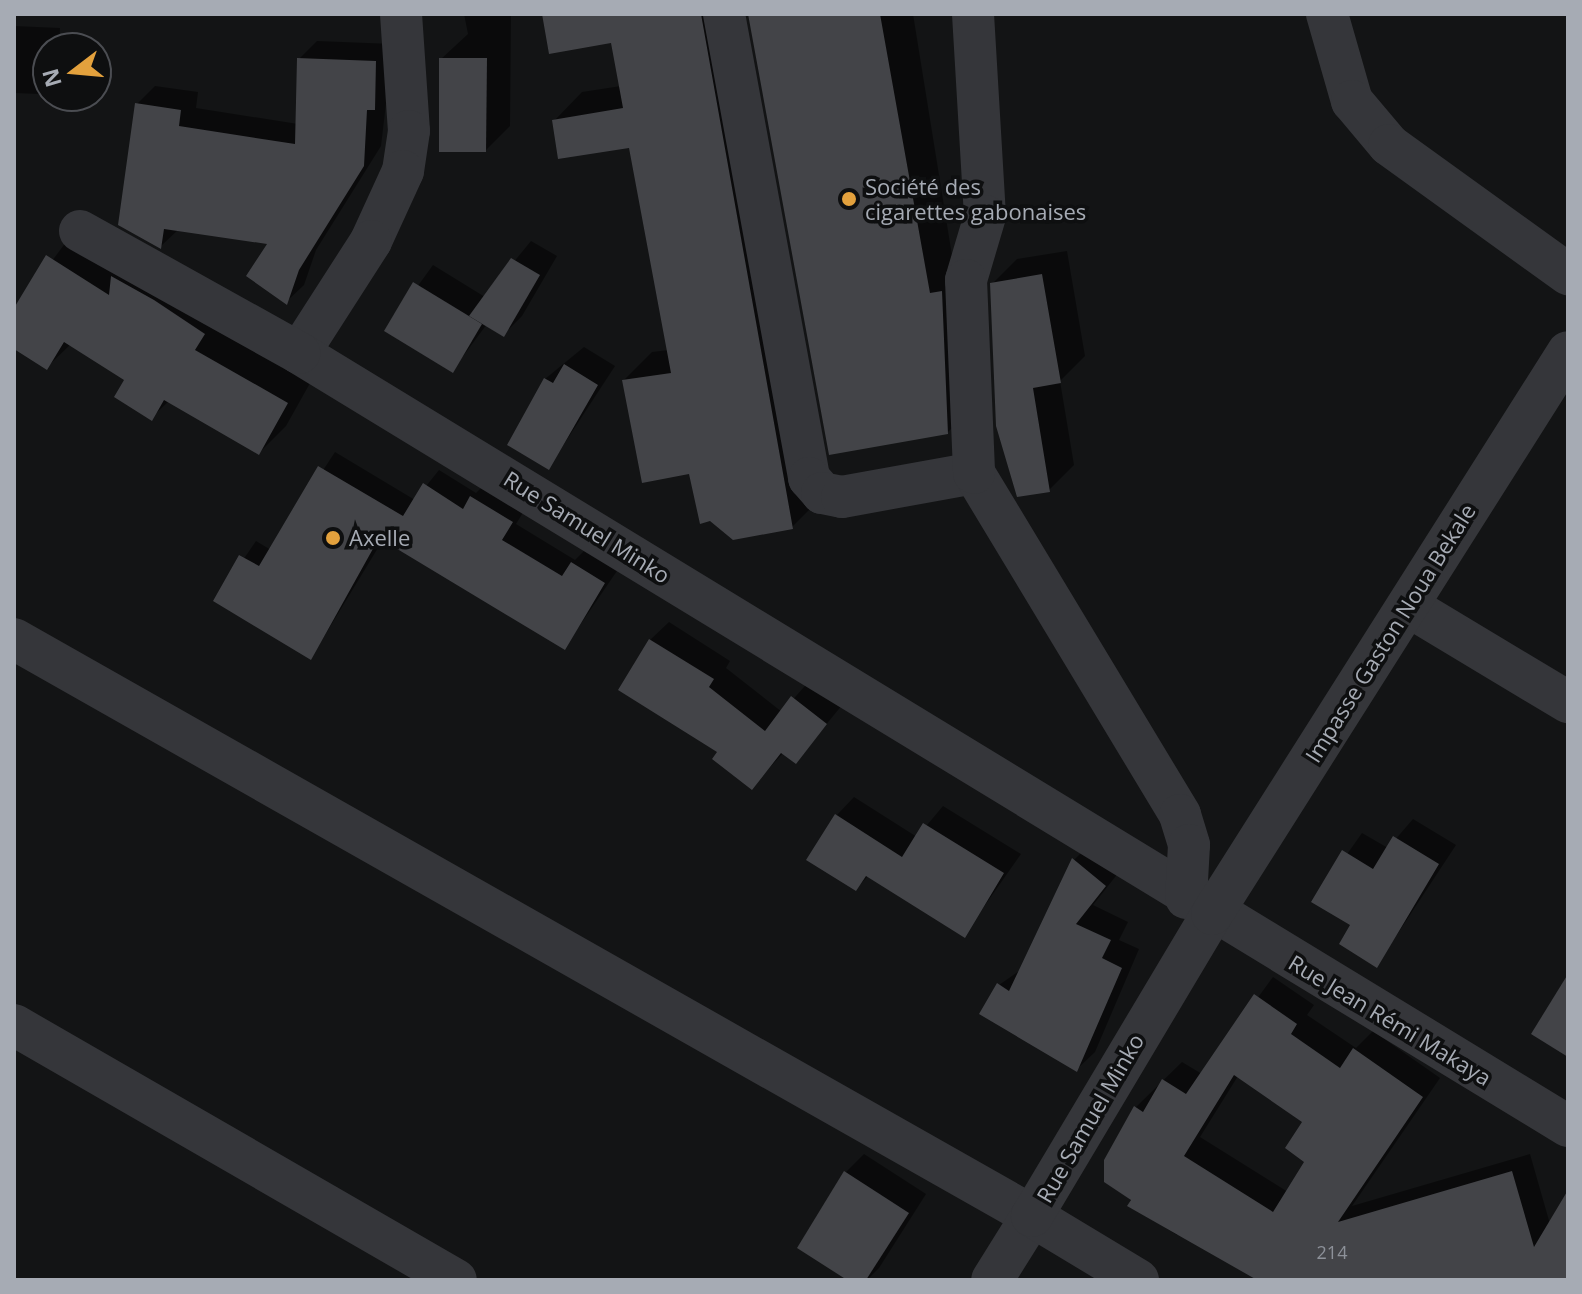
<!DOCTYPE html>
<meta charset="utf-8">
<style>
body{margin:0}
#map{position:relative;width:1582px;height:1294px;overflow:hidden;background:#131415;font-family:"Open Sans",sans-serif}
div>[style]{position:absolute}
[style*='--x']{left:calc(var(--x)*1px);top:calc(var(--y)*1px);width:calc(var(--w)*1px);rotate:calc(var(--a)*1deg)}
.shadow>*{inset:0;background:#0007}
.building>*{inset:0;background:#434448}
.minor>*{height:42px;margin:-21px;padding:0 21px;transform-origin:21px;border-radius:21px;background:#35363a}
.dots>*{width:22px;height:22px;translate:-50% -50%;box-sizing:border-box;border:4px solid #0e0f10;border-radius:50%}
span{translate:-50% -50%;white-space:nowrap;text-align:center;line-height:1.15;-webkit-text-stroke:7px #0e0f10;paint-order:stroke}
.number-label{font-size:18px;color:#8d9199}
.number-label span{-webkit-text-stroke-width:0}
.poi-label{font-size:22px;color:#a6abb4}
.left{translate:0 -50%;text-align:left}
.street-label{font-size:22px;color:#a6abb4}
.frame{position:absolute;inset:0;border:16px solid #a6abb4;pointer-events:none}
.north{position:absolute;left:32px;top:32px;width:80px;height:80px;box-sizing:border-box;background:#0e0f10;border:2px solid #4b4d52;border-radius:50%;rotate:254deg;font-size:22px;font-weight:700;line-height:32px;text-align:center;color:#a6abb4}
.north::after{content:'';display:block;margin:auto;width:28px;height:36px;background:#e3a13d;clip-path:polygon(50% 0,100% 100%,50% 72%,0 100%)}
</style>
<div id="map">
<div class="shadow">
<div style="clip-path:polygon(464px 14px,511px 14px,510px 126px,486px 150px,441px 59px,468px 34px)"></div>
<div style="clip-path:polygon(544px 14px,732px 14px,821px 498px,792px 527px,691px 472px,624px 380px,652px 352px,669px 350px,631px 145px,554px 121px,582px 92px,621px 86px,613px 41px)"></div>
<div style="clip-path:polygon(750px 14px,913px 14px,976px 404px,947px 433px)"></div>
<div style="clip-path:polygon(14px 26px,60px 28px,59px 48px,48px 48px,48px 86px,39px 94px,14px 93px)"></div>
<div style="clip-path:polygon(317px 41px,393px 44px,381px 146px,316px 250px,304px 285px,286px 302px,270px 243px,179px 229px,161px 246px,137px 104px,155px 86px,198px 92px,196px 108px,298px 124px,299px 59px)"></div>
<div style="clip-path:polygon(75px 230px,314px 376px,286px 426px,259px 453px,169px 401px,151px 418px,127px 380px,71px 344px,47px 367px,14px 346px,14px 312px)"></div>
<div style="clip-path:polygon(531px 241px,557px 256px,522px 316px,504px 334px,487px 324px,452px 371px,386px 330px,433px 265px,485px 297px)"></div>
<div style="clip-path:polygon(1067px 251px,1085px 356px,1060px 381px,1074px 465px,1049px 490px,992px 284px,1017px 259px)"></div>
<div style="clip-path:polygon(584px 347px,615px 366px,549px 467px,545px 379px)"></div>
<div style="clip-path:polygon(335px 452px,415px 500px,439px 470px,476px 493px,487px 482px,527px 506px,516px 524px,575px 560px,587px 548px,619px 568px,565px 647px,384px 538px,311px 658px,215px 601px,256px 541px,271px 550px)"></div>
<div style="clip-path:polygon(669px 622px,730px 661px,726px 668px,782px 712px,811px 679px,843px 704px,796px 761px,784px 752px,752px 787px,720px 751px,650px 640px)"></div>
<div style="clip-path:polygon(854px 797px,917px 837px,943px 806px,1021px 854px,964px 935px,869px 875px,856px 889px,836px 816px)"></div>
<div style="clip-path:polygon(1413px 819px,1456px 845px,1377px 965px,1353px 924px,1314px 901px,1362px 833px,1388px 848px)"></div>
<div style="clip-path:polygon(1092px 842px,1123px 867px,1093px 905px,1128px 922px,1119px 940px,1139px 949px,1095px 1052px,1076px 1070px,999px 985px,1022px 969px,1074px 860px)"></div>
<div style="clip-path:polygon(evenodd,1273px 977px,1314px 1005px,1307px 1015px,1356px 1048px,1373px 1031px,1440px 1078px,1352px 1206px,1530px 1154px,1550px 1224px,1568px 1194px,1568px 1280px,1259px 1280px,1195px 1217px,1177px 1235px,1130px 1206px,1135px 1108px,1182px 1062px,1202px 1074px,1273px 977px,1238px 1076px,1305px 1121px,1307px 1161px,1288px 1192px,1200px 1137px,1238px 1076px)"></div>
<div style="clip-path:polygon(864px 1154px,926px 1194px,879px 1268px,867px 1280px,851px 1280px,846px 1172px)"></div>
</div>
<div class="building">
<div style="clip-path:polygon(542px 14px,701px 14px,793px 529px,733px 540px,710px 521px,700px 524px,689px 474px,642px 483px,622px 380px,671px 373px,629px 148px,558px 159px,552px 120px,623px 108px,611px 43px,549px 54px)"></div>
<div style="clip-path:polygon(748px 14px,880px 14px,930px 293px,942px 291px,948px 434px,829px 455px)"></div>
<div style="clip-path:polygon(297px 58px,376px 61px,375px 110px,367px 110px,364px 166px,299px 270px,287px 305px,246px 276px,267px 244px,164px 229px,161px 249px,118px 225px,135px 103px,181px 110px,179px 126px,295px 144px)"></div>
<div style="clip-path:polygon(439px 58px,487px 58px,486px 152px,439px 152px)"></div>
<div style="clip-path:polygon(46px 255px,109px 295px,111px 276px,154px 300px,205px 334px,195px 350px,288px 403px,259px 455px,164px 400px,152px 421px,114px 397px,124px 380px,64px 342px,47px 370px,14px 349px,14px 308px)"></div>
<div style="clip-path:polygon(511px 258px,540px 275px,504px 337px,469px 316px)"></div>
<div style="clip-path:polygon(1042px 274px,1061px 383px,1033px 388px,1050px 492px,1017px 497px,996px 426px,990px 283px)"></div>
<div style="clip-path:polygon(413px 282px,482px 324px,453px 373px,384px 331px)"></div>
<div style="clip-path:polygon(564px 364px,598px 385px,549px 470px,507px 445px,544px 378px,553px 383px)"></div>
<div style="clip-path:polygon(318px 466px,403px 516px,423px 483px,463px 509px,470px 496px,513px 522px,502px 540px,562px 576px,571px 562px,605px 583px,565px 650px,379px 538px,311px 660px,213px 601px,239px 555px,259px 566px)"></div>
<div style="clip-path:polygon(649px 639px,714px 679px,709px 687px,765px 731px,791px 696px,827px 724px,796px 764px,781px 753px,752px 790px,712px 759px,717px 752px,618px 690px)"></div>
<div style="clip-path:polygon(835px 814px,902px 857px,923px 823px,1004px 873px,965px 938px,866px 876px,856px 891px,806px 860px)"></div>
<div style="clip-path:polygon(1393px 836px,1439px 864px,1377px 968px,1339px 944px,1350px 925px,1311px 902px,1342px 850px,1373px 869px)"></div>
<div style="clip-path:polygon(1072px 858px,1106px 886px,1076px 924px,1111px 940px,1102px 958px,1122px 968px,1077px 1072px,979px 1014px,997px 983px,1009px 991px)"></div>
<div style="clip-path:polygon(1568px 974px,1568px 1057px,1531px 1034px)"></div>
<div style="clip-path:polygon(evenodd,1254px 994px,1297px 1024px,1291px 1034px,1340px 1068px,1353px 1048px,1423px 1097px,1338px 1222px,1512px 1171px,1534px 1247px,1568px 1190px,1568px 1280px,1257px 1280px,1127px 1206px,1131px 1200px,1104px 1182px,1104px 1160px,1134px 1106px,1143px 1112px,1162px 1079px,1186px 1094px,1254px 994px,1234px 1075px,1302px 1122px,1285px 1148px,1304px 1162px,1273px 1212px,1184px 1156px,1234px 1075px)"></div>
<div style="clip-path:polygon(844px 1171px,909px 1213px,866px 1280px,847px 1280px,797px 1248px)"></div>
</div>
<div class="minor">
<div style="--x:401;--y:14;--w:117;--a:86.1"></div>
<div style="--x:409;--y:131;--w:40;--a:98.5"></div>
<div style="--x:403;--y:171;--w:77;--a:114.6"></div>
<div style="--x:371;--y:241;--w:133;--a:122.7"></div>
<div style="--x:299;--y:353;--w:1486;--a:31.35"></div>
<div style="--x:724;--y:14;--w:472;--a:79.6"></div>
<div style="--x:809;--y:478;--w:20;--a:49"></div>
<div style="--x:822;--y:493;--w:20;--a:11"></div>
<div style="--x:842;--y:497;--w:134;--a:-10.3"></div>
<div style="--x:974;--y:473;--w:399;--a:58.9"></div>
<div style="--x:1180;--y:815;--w:31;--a:73"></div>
<div style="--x:1189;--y:845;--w:53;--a:93.2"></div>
<div style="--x:973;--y:14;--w:202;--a:86.6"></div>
<div style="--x:985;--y:216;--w:67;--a:106.5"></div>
<div style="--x:966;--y:280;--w:193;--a:87.6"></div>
<div style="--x:1327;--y:14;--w:91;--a:74"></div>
<div style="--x:1352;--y:101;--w:57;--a:49.9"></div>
<div style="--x:1389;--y:145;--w:221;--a:35.8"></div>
<div style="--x:80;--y:231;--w:251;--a:29.1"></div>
<div style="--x:1408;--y:606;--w:187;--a:31"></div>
<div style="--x:14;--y:639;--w:1170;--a:29.54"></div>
<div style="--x:1032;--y:1216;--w:75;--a:122"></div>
<div style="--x:14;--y:1025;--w:510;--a:29.98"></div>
<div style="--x:1138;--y:1280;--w:124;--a:-148.9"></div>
<div style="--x:1032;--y:1216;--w:352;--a:-59.2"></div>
<div style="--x:1212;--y:914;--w:665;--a:-57.65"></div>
</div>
<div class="dots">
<div style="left:849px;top:199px;background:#e3a13d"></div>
<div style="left:333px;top:538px;background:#e3a13d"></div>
</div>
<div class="number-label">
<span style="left:1332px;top:1252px">214</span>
</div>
<div class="poi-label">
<span class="left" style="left:865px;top:199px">Société des<br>cigarettes gabonaises</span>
<span class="left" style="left:349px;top:538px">Axelle</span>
</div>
<div class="street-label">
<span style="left:587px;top:527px;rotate:32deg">Rue Samuel Minko</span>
<span style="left:1390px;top:633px;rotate:-58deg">Impasse Gaston Noua Bekale</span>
<span style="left:1390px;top:1020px;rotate:31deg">Rue Jean Rémi Makaya</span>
<span style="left:1090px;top:1118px;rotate:-60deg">Rue Samuel Minko</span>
</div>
<div class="frame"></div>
<div class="north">N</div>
</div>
